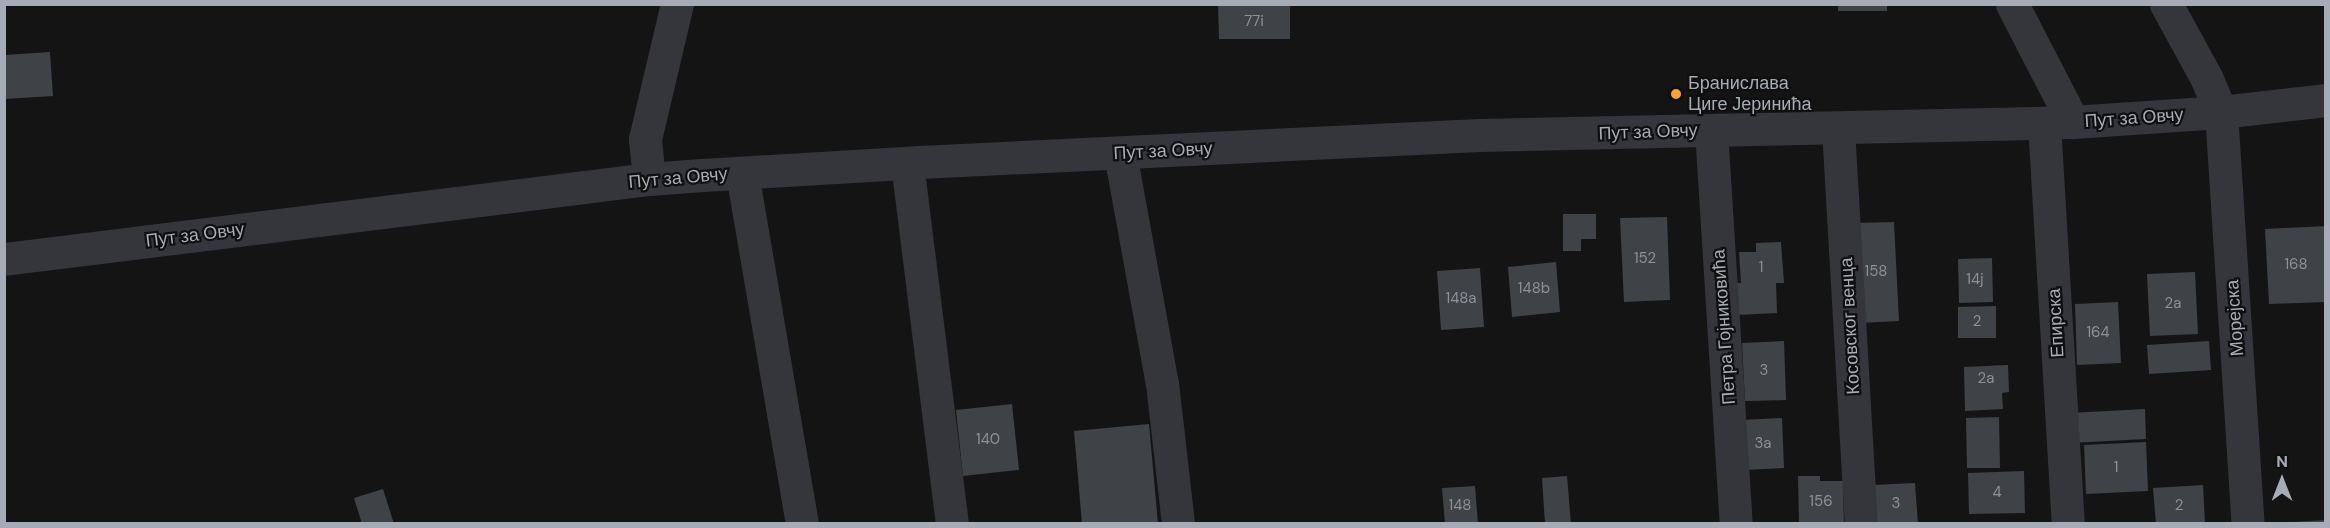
<!DOCTYPE html>
<meta charset="utf-8">
<style>
body{margin:0}
#map{position:relative;width:2330px;height:528px;overflow:hidden;background:#141415;font-family:"DM Sans",sans-serif}
div>[style]{position:absolute}
[style*='--x']{left:calc(var(--x)*1px);top:calc(var(--y)*1px);width:calc(var(--w)*1px);rotate:calc(var(--a)*1deg)}
.building>*{inset:0;background:#3f4246}
.minor>*{height:33px;margin:-16.5px;padding:0 16.5px;transform-origin:16.5px;border-radius:16.5px;background:#34363b}
.dots>*{width:16px;height:16px;translate:-50% -50%;box-sizing:border-box;border:3px solid #0f0f10;border-radius:50%}
span{translate:-50% -50%;white-space:nowrap;text-align:center;line-height:1.15;-webkit-text-stroke:4.5px #0f0f10;paint-order:stroke}
.number-label{font-size:15px;color:#8c929a}
.number-label span{-webkit-text-stroke-width:0}
.poi-label{font-size:18px;color:#a5acb6}
.left{translate:0 -50%;text-align:left}
.street-label{font-size:18px;color:#a5acb6}
.frame{position:absolute;inset:0;border:6px solid #a5acb6;pointer-events:none}
.north{position:absolute;left:2252px;top:450px;width:60px;height:60px;-webkit-text-stroke:4px #0f0f10;paint-order:stroke;rotate:0deg;font-size:16px;font-weight:700;line-height:24px;text-align:center;color:#a5acb6}
.north::after{content:'';display:block;margin:auto;width:21px;height:27px;background:#a5acb6;clip-path:polygon(50% 0,100% 100%,50% 72%,0 100%)}
</style>
<div id="map">
<div class="building">
<div style="clip-path:polygon(1218px 4px,1290px 4px,1290px 39px,1219px 39px)"></div>
<div style="clip-path:polygon(1838px 4px,1887px 4px,1887px 11px,1838px 11px)"></div>
<div style="clip-path:polygon(50px 52px,53px 96px,5px 99px,5px 55px)"></div>
<div style="clip-path:polygon(1563px 214px,1596px 214px,1596px 239px,1581px 239px,1581px 251px,1563px 251px)"></div>
<div style="clip-path:polygon(1667px 217px,1670px 300px,1624px 302px,1620px 218px)"></div>
<div style="clip-path:polygon(1894px 222px,1899px 321px,1859px 323px,1854px 223px)"></div>
<div style="clip-path:polygon(2326px 226px,2326px 302px,2269px 304px,2265px 229px)"></div>
<div style="clip-path:polygon(1781px 242px,1784px 283px,1776px 283px,1777px 313px,1737px 315px,1735px 283px,1741px 283px,1739px 252px,1756px 252px,1756px 243px)"></div>
<div style="clip-path:polygon(1992px 258px,1993px 302px,1959px 303px,1958px 259px)"></div>
<div style="clip-path:polygon(1556px 262px,1560px 312px,1512px 317px,1508px 267px)"></div>
<div style="clip-path:polygon(1480px 268px,1484px 327px,1441px 330px,1437px 271px)"></div>
<div style="clip-path:polygon(2195px 272px,2198px 334px,2150px 336px,2147px 274px)"></div>
<div style="clip-path:polygon(2118px 302px,2121px 363px,2077px 365px,2075px 304px)"></div>
<div style="clip-path:polygon(1996px 306px,1996px 338px,1958px 338px,1958px 307px)"></div>
<div style="clip-path:polygon(1784px 341px,1786px 400px,1745px 401px,1742px 343px)"></div>
<div style="clip-path:polygon(2209px 341px,2211px 370px,2149px 374px,2147px 345px)"></div>
<div style="clip-path:polygon(2008px 365px,2009px 392px,2002px 393px,2003px 409px,1965px 411px,1964px 367px)"></div>
<div style="clip-path:polygon(1012px 404px,1019px 470px,963px 476px,956px 410px)"></div>
<div style="clip-path:polygon(2145px 409px,2146px 439px,2071px 443px,2069px 413px)"></div>
<div style="clip-path:polygon(1999px 417px,2000px 468px,1967px 468px,1966px 418px)"></div>
<div style="clip-path:polygon(1782px 418px,1784px 468px,1743px 470px,1741px 420px)"></div>
<div style="clip-path:polygon(1149px 424px,1158px 524px,1082px 524px,1074px 431px)"></div>
<div style="clip-path:polygon(2146px 442px,2148px 491px,2086px 494px,2084px 445px)"></div>
<div style="clip-path:polygon(2024px 471px,2025px 513px,1969px 514px,1968px 473px)"></div>
<div style="clip-path:polygon(1567px 476px,1571px 524px,1545px 524px,1542px 478px)"></div>
<div style="clip-path:polygon(1798px 476px,1820px 476px,1820px 481px,1843px 481px,1844px 524px,1799px 524px)"></div>
<div style="clip-path:polygon(1915px 483px,1918px 524px,1876px 524px,1874px 485px)"></div>
<div style="clip-path:polygon(2203px 485px,2205px 524px,2156px 524px,2153px 488px)"></div>
<div style="clip-path:polygon(1475px 486px,1478px 524px,1445px 524px,1442px 488px)"></div>
<div style="clip-path:polygon(383px 489px,394px 524px,362px 524px,354px 498px)"></div>
<div style="clip-path:polygon(2326px 520px,2326px 524px,2293px 524px,2293px 522px)"></div>
</div>
<div class="minor">
<div style="--x:2012;--y:4;--w:133;--a:62.7"></div>
<div style="--x:2166;--y:4;--w:83;--a:61.3"></div>
<div style="--x:2206;--y:77;--w:38;--a:67"></div>
<div style="--x:2221;--y:112;--w:413;--a:86.3"></div>
<div style="--x:2044;--y:123;--w:402;--a:86.6"></div>
<div style="--x:1838;--y:128;--w:397;--a:86.7"></div>
<div style="--x:1711;--y:130;--w:395;--a:86.4"></div>
<div style="--x:1120;--y:153;--w:234;--a:79.7"></div>
<div style="--x:1162;--y:383;--w:142;--a:83.5"></div>
<div style="--x:907;--y:163;--w:364;--a:82.9"></div>
<div style="--x:742;--y:173;--w:356;--a:80.3"></div>
<div style="--x:649;--y:179;--w:40;--a:-95.7"></div>
<div style="--x:645;--y:139;--w:139;--a:-76.7"></div>
<div style="--x:4;--y:259;--w:650;--a:-7.07"></div>
<div style="--x:649;--y:179;--w:53;--a:-4.3"></div>
<div style="--x:702;--y:175;--w:218;--a:-3.4"></div>
<div style="--x:920;--y:162;--w:560;--a:-2.77"></div>
<div style="--x:1479;--y:135;--w:594;--a:-1.25"></div>
<div style="--x:2073;--y:122;--w:148;--a:-3.9"></div>
<div style="--x:2221;--y:112;--w:106;--a:-6.5"></div>
</div>
<div class="dots">
<div style="left:1676px;top:94px;background:#f9a228"></div>
</div>
<div class="number-label">
<span style="left:1254px;top:22px">77i</span>
<span style="left:1645px;top:259px">152</span>
<span style="left:2296px;top:265px">168</span>
<span style="left:1761px;top:268px">1</span>
<span style="left:1876px;top:272px">158</span>
<span style="left:1975px;top:280px">14j</span>
<span style="left:1534px;top:289px">148b</span>
<span style="left:1461px;top:299px">148a</span>
<span style="left:2173px;top:304px">2a</span>
<span style="left:1977px;top:322px">2</span>
<span style="left:2098px;top:333px">164</span>
<span style="left:1764px;top:371px">3</span>
<span style="left:1986px;top:379px">2a</span>
<span style="left:988px;top:440px">140</span>
<span style="left:1763px;top:444px">3a</span>
<span style="left:2116px;top:468px">1</span>
<span style="left:1997px;top:493px">4</span>
<span style="left:1821px;top:502px">156</span>
<span style="left:1896px;top:504px">3</span>
<span style="left:1460px;top:506px">148</span>
<span style="left:2179px;top:506px">2</span>
</div>
<div class="poi-label">
<span class="left" style="left:1688px;top:94px">Бранислава<br>Циге Јеринића</span>
</div>
<div class="street-label">
<span style="left:2134px;top:118px;rotate:-4deg">Пут за Овчу</span>
<span style="left:1648px;top:132px;rotate:-2deg">Пут за Овчу</span>
<span style="left:1163px;top:151px;rotate:-3deg">Пут за Овчу</span>
<span style="left:678px;top:178px;rotate:-5deg">Пут за Овчу</span>
<span style="left:195px;top:235px;rotate:-7deg">Пут за Овчу</span>
<span style="left:2235px;top:318px;rotate:-94deg">Морејска</span>
<span style="left:2056px;top:323px;rotate:-93deg">Епирска</span>
<span style="left:1850px;top:326px;rotate:-93deg">Косовског венца</span>
<span style="left:1724px;top:327px;rotate:-94deg">Петра Гојниковића</span>
</div>
<div class="frame"></div>
<div class="north">N</div>
</div>
